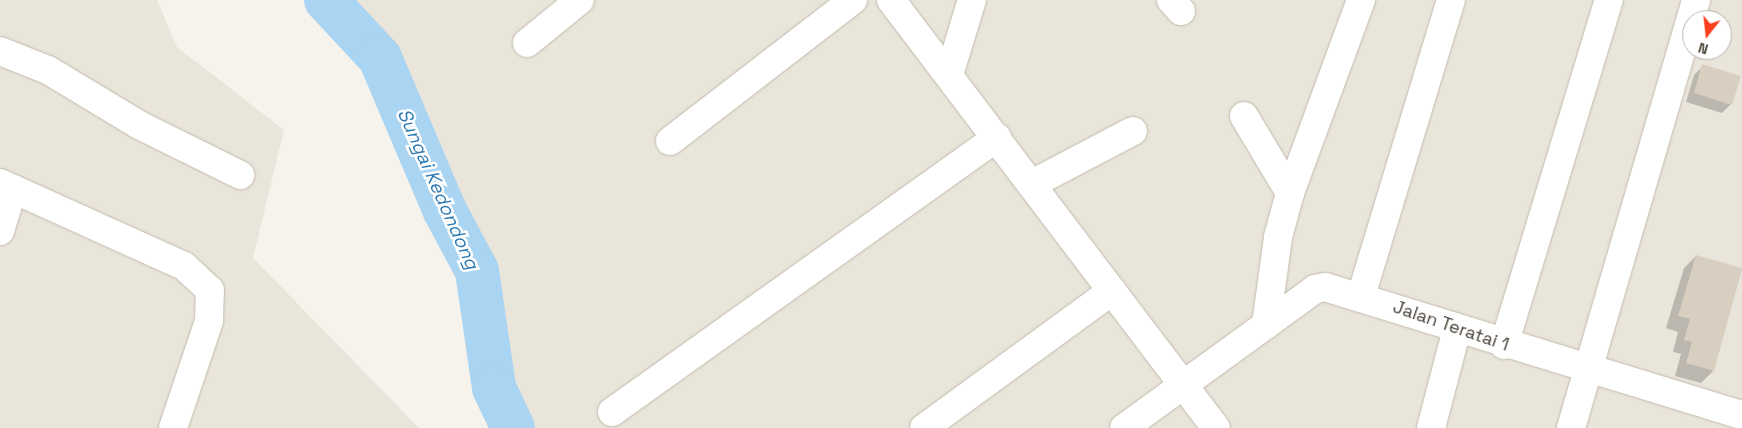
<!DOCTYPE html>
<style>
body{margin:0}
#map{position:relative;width:1742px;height:428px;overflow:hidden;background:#f6f3ec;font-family:"Space Grotesk",sans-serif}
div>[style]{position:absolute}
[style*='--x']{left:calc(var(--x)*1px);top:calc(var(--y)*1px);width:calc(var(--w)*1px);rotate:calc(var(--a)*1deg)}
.residential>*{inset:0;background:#eae5da}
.shadow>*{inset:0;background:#0003}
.river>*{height:44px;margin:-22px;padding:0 22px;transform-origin:22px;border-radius:22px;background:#a9d4f2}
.building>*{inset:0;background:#d8cfc1}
.roads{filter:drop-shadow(0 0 1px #c2bbae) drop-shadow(0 0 1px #c2bbae)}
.minor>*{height:28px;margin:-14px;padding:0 14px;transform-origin:14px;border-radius:14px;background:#fff}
span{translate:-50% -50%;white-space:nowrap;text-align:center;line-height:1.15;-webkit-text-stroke:5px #fff;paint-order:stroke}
.street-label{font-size:18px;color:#4b4439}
.water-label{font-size:19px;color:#2e7ab2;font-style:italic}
.north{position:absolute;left:1682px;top:10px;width:50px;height:50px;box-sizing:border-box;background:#fff;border:1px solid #b7b4b0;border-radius:50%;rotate:196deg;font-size:14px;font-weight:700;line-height:20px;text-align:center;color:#4b4439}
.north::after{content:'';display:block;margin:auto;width:18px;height:22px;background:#fc3f1d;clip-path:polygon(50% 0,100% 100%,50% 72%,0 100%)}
</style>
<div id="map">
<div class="residential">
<div style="clip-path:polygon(0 0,157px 0,177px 47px,284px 130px,253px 258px,419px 428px,0 428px)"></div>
<div style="clip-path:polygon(evenodd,323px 0,1742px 0,1742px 428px,510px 428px,491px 387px,474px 273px,378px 59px,323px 0,1692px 20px,1722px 20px,1722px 50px,1692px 50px,1692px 20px)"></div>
</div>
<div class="shadow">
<div style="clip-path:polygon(1703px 66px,1731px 104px,1722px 113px,1686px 102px,1694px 75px)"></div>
<div style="clip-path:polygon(1696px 256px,1742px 269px,1713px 371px,1701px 383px,1675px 376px,1681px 354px,1673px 352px,1678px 332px,1666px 328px,1684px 268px)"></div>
</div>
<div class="river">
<div style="--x:326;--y:0;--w:79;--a:47"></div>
<div style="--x:380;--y:58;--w:166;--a:67"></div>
<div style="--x:445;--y:211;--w:68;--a:61.9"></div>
<div style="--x:477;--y:271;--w:118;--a:81.7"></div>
<div style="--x:494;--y:388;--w:44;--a:64.6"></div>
</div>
<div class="building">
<div style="clip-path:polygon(1702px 64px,1741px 76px,1732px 105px,1694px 93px)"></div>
<div style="clip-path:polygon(1696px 255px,1742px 268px,1714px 371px,1686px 363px,1692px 342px,1684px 340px,1690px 319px,1678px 316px)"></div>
</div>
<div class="roads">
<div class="minor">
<div style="--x:891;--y:0;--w:537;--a:52.79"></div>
<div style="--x:1171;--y:0;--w:15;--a:48"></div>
<div style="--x:527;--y:43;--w:68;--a:-39.1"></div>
<div style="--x:0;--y:51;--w:52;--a:21.6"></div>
<div style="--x:48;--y:70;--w:106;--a:31.1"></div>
<div style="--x:139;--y:125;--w:113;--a:26.3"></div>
<div style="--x:949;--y:75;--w:78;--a:-73"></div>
<div style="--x:1244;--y:116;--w:90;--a:59.1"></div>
<div style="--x:670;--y:141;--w:231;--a:-37.6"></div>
<div style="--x:0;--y:183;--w:202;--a:24.3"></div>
<div style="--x:184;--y:266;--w:35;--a:43"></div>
<div style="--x:210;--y:290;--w:31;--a:92"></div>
<div style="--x:209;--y:321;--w:113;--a:108.6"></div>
<div style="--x:1032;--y:184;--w:114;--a:-27.7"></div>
<div style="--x:0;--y:231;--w:44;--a:-72.8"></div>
<div style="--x:1361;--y:296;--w:309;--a:-73.1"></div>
<div style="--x:1266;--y:325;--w:89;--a:-82.2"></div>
<div style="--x:1278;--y:237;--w:46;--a:-74.7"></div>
<div style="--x:1290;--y:193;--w:206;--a:-69.8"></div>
<div style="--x:1504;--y:345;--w:361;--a:-73.1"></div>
<div style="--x:612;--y:412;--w:473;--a:-35.5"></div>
<div style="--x:924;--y:428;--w:233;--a:-36.1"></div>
<div style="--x:1124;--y:428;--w:236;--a:-36"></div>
<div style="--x:1315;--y:289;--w:10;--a:-11"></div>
<div style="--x:1325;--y:287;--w:436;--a:17.1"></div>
<div style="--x:1431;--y:428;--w:102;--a:-75.3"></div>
<div style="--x:1571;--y:428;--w:446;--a:-73.7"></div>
</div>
</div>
<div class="street-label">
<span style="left:1451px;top:326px;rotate:19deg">Jalan Teratai 1</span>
</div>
<div class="water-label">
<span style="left:438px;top:189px;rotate:66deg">Sungai Kedondong</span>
</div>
<div class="north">N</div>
</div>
